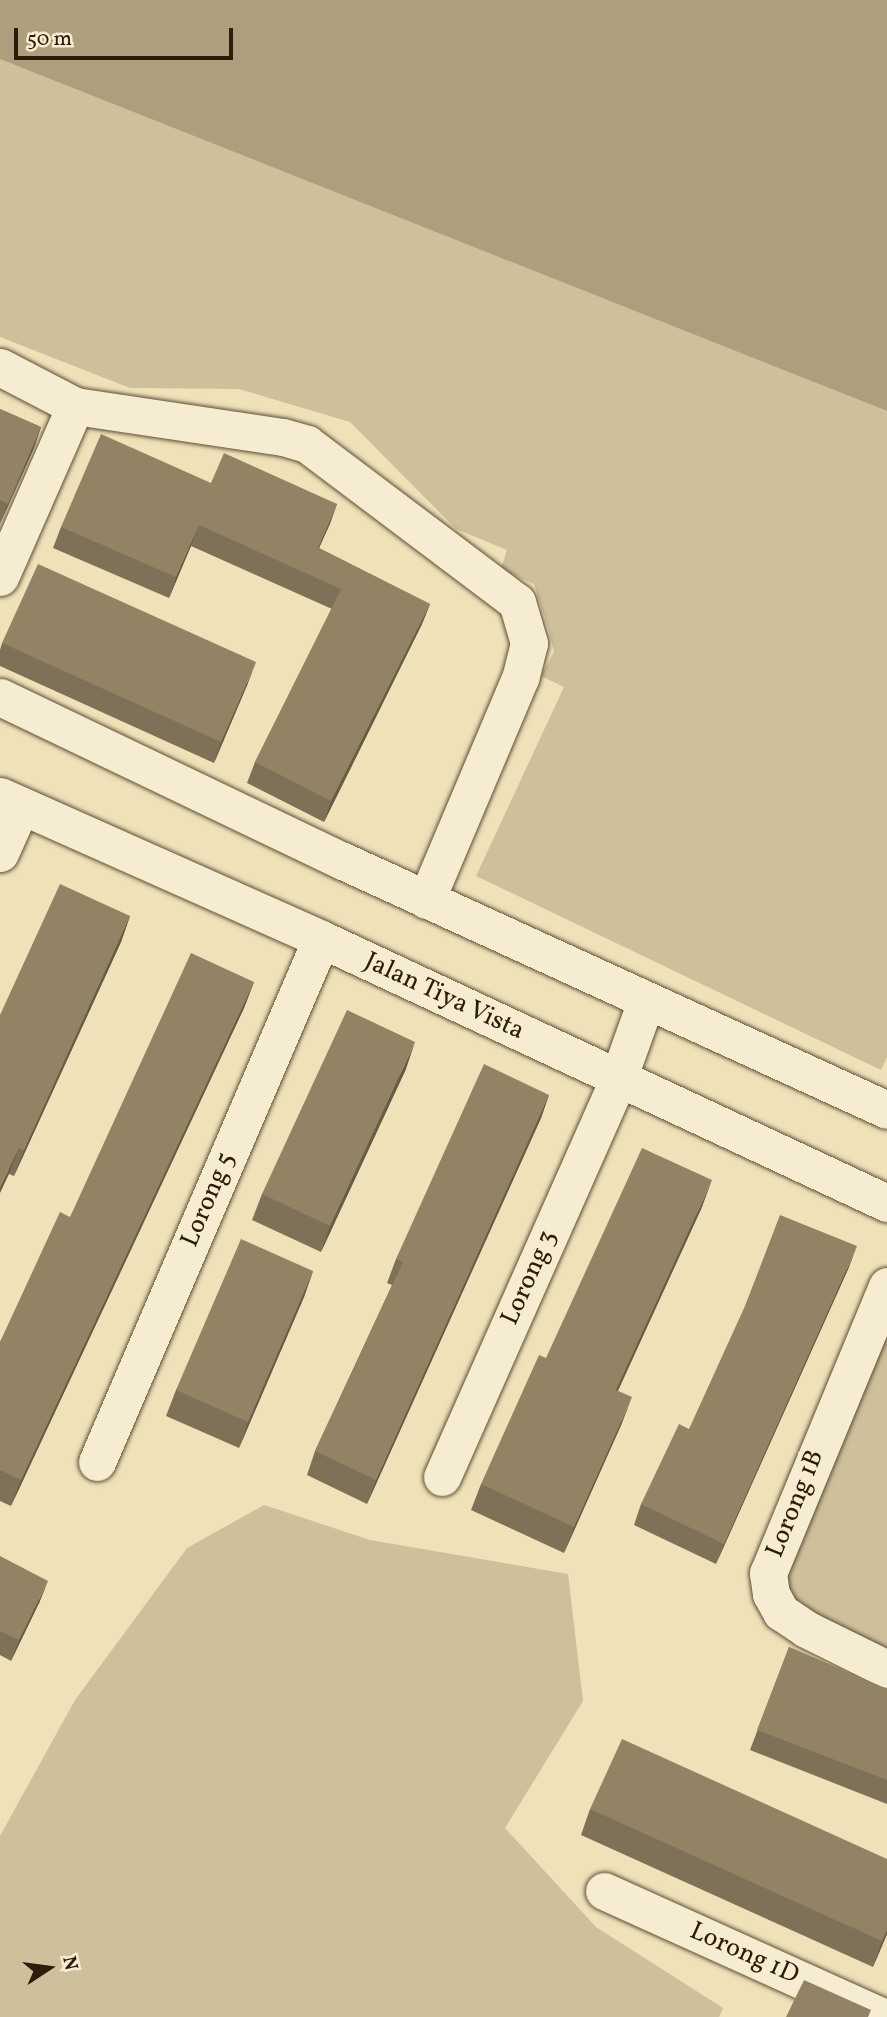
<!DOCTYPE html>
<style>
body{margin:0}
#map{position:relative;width:887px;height:2017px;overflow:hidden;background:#efe2b8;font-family:Vollkorn,serif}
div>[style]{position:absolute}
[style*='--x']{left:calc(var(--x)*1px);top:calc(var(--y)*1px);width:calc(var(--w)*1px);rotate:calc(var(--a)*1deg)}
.green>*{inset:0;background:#cec09b}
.water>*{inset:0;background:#ad9f7d}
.roads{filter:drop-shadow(0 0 2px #5e4e36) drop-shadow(0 0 2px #5e4e36)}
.minor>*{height:37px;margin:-18.5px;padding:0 18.5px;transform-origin:18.5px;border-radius:18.5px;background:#f5ecd1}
.wall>*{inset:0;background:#7e7157}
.shaded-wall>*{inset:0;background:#665c47}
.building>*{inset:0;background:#928365}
span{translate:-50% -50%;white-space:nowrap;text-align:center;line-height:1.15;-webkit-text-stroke:6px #f5ecd1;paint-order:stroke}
.street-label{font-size:26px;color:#2d1c0b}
.north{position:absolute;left:14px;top:1933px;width:70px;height:70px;-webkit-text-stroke:5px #f5ecd1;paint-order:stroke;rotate:77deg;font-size:19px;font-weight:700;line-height:28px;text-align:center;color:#2d1c0b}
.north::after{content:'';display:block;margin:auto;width:24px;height:32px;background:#2d1c0b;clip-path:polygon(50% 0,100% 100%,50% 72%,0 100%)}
.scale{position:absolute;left:14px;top:28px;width:219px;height:32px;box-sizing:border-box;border:4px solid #2d1c0b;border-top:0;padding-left:9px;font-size:21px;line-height:24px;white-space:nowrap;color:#2d1c0b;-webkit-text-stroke:5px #f5ecd1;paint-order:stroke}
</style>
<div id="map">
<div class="green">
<div style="clip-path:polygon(0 58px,887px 411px,887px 1057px,881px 1070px,476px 876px,564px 687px,541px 676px,554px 652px,549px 631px,534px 584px,501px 569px,507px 550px,456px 529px,350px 422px,239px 389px,130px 388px,0 337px)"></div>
<div style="clip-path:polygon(887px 1286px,887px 1669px,781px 1612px,780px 1543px)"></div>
<div style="clip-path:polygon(264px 1505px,370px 1540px,568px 1574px,583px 1701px,505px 1828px,596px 1927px,723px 2008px,719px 2017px,0 2017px,0 1836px,75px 1700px,187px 1548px)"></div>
</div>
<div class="water">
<div style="clip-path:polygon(0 0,887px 0,887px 411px,0 59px)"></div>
</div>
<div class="roads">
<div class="minor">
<div style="--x:0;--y:367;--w:85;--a:27.5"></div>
<div style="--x:75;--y:406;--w:210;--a:8.5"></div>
<div style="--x:283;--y:437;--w:25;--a:16"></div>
<div style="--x:307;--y:444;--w:263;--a:37"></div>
<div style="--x:517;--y:602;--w:43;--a:73.7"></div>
<div style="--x:529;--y:643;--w:36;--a:104"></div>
<div style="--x:520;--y:678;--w:241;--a:112.9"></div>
<div style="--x:0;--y:577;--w:187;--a:-66.3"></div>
<div style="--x:0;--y:697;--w:380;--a:25.6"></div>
<div style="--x:343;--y:861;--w:598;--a:24.59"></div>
<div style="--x:0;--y:796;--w:351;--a:24"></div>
<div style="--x:321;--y:939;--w:625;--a:25.01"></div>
<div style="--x:0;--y:853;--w:51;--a:-65.9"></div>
<div style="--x:887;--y:1286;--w:311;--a:112.5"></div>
<div style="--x:768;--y:1573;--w:21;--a:82"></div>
<div style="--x:771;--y:1594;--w:21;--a:61"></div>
<div style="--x:781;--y:1612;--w:30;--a:34"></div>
<div style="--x:806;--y:1629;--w:90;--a:26.3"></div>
<div style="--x:97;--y:1462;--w:569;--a:-66.81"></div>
<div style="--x:442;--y:1477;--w:435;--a:-66.1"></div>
<div style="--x:618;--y:1079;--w:83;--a:-70.3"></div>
<div style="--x:604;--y:1891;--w:306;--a:24.3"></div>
</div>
</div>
<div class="wall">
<div style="clip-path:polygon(0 409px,41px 427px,34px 448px,0 524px)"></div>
<div style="clip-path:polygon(211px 483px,337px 504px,319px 548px,430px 604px,422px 624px,324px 822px,247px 783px,255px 762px,332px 609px,191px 546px,169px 598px,53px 548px,61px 527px)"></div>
<div style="clip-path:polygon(2px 643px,248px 683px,214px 763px,0 666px,0 650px)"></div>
<div style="clip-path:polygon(130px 916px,121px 942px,14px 1176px,9px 1174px,0 1015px)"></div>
<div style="clip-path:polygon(254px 982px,244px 1008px,11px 1506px,0 1501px,0 1342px,70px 1217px)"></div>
<div style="clip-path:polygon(406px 1069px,321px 1252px,252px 1220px,262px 1194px)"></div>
<div style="clip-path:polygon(549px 1095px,541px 1118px,367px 1504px,307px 1475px,315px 1451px,392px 1285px,387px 1283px,396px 1259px)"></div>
<div style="clip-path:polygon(702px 1207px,618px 1391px,622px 1423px,564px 1553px,471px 1510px,481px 1484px)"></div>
<div style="clip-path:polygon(849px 1267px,716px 1564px,634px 1525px,641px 1504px,689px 1429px)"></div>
<div style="clip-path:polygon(313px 1271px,304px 1297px,239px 1448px,166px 1416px,176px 1390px)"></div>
<div style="clip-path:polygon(0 1556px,40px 1601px,11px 1661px,0 1655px)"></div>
<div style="clip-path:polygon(789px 1647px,887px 1689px,887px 1804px,750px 1750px)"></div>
<div style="clip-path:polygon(590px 1809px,887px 1859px,887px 1934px,873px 1967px,581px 1835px)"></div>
</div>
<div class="shaded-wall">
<div style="clip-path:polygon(41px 427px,34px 448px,0 524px,8px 504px)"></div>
<div style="clip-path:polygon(337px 504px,330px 524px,310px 568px,318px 548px)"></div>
<div style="clip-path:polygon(199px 525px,191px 546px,169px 598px,176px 577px)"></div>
<div style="clip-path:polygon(430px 604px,422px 624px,324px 822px,331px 801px)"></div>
<div style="clip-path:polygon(256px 662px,248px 683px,214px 763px,221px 742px)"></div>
<div style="clip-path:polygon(130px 916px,121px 942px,14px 1176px,24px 1150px)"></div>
<div style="clip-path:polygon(254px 982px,244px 1008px,11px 1506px,21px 1480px)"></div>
<div style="clip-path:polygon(415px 1042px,406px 1069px,321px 1252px,330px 1226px)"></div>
<div style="clip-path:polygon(549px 1095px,541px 1118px,367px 1504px,376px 1480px)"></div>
<div style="clip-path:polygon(19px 1148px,9px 1174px,0 1193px,0 1187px)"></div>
<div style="clip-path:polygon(712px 1180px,702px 1207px,606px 1416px,616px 1390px)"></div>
<div style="clip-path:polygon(857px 1246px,849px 1267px,716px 1564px,724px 1544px)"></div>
<div style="clip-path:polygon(313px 1271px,304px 1297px,239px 1448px,248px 1422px)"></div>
<div style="clip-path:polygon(632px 1397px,622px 1423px,564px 1553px,574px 1527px)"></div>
<div style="clip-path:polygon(48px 1581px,40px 1601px,11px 1661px,19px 1640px)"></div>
<div style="clip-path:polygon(887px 1930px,887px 1934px,873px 1967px,882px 1941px)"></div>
</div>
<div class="building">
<div style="clip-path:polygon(0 409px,41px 427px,8px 504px,0 500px)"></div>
<div style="clip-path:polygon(101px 434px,211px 483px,224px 453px,337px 504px,318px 548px,430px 604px,331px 801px,255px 762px,341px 589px,199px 525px,176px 577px,61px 527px)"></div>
<div style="clip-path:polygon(38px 564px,256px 662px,221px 742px,2px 643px)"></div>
<div style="clip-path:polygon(60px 884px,130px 916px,24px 1150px,19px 1148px,0 1187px,0 1015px)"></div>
<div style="clip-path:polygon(191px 953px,254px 982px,21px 1480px,0 1470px,0 1342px,60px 1212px,70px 1217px)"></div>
<div style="clip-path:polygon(347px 1010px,415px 1042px,330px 1226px,262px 1194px)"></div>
<div style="clip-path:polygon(484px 1064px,549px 1095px,376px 1480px,315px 1451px,403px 1262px,396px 1259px)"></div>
<div style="clip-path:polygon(642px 1148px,712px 1180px,616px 1390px,632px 1397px,574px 1527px,481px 1484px,539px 1355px,546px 1358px)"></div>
<div style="clip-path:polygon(780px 1215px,857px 1246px,724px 1544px,641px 1504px,679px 1424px,689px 1429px,745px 1306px)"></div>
<div style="clip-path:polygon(241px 1239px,313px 1271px,248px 1422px,176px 1390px)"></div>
<div style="clip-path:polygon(0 1556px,48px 1581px,19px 1640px,0 1631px)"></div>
<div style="clip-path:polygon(789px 1647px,887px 1689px,887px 1780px,757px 1730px)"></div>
<div style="clip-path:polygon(622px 1739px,887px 1859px,887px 1930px,882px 1941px,590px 1809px)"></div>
<div style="clip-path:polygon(804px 1980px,871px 2010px,868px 2017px,786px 2017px)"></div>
</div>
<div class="street-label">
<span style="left:444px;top:997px;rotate:25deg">Jalan Tiya Vista</span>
<span style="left:209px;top:1200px;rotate:-67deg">Lorong 5</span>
<span style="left:530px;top:1278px;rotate:-66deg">Lorong 3</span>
<span style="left:796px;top:1504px;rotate:-68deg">Lorong 1B</span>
<span style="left:744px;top:1954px;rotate:24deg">Lorong 1D</span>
</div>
<div class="north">N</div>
<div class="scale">50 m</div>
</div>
